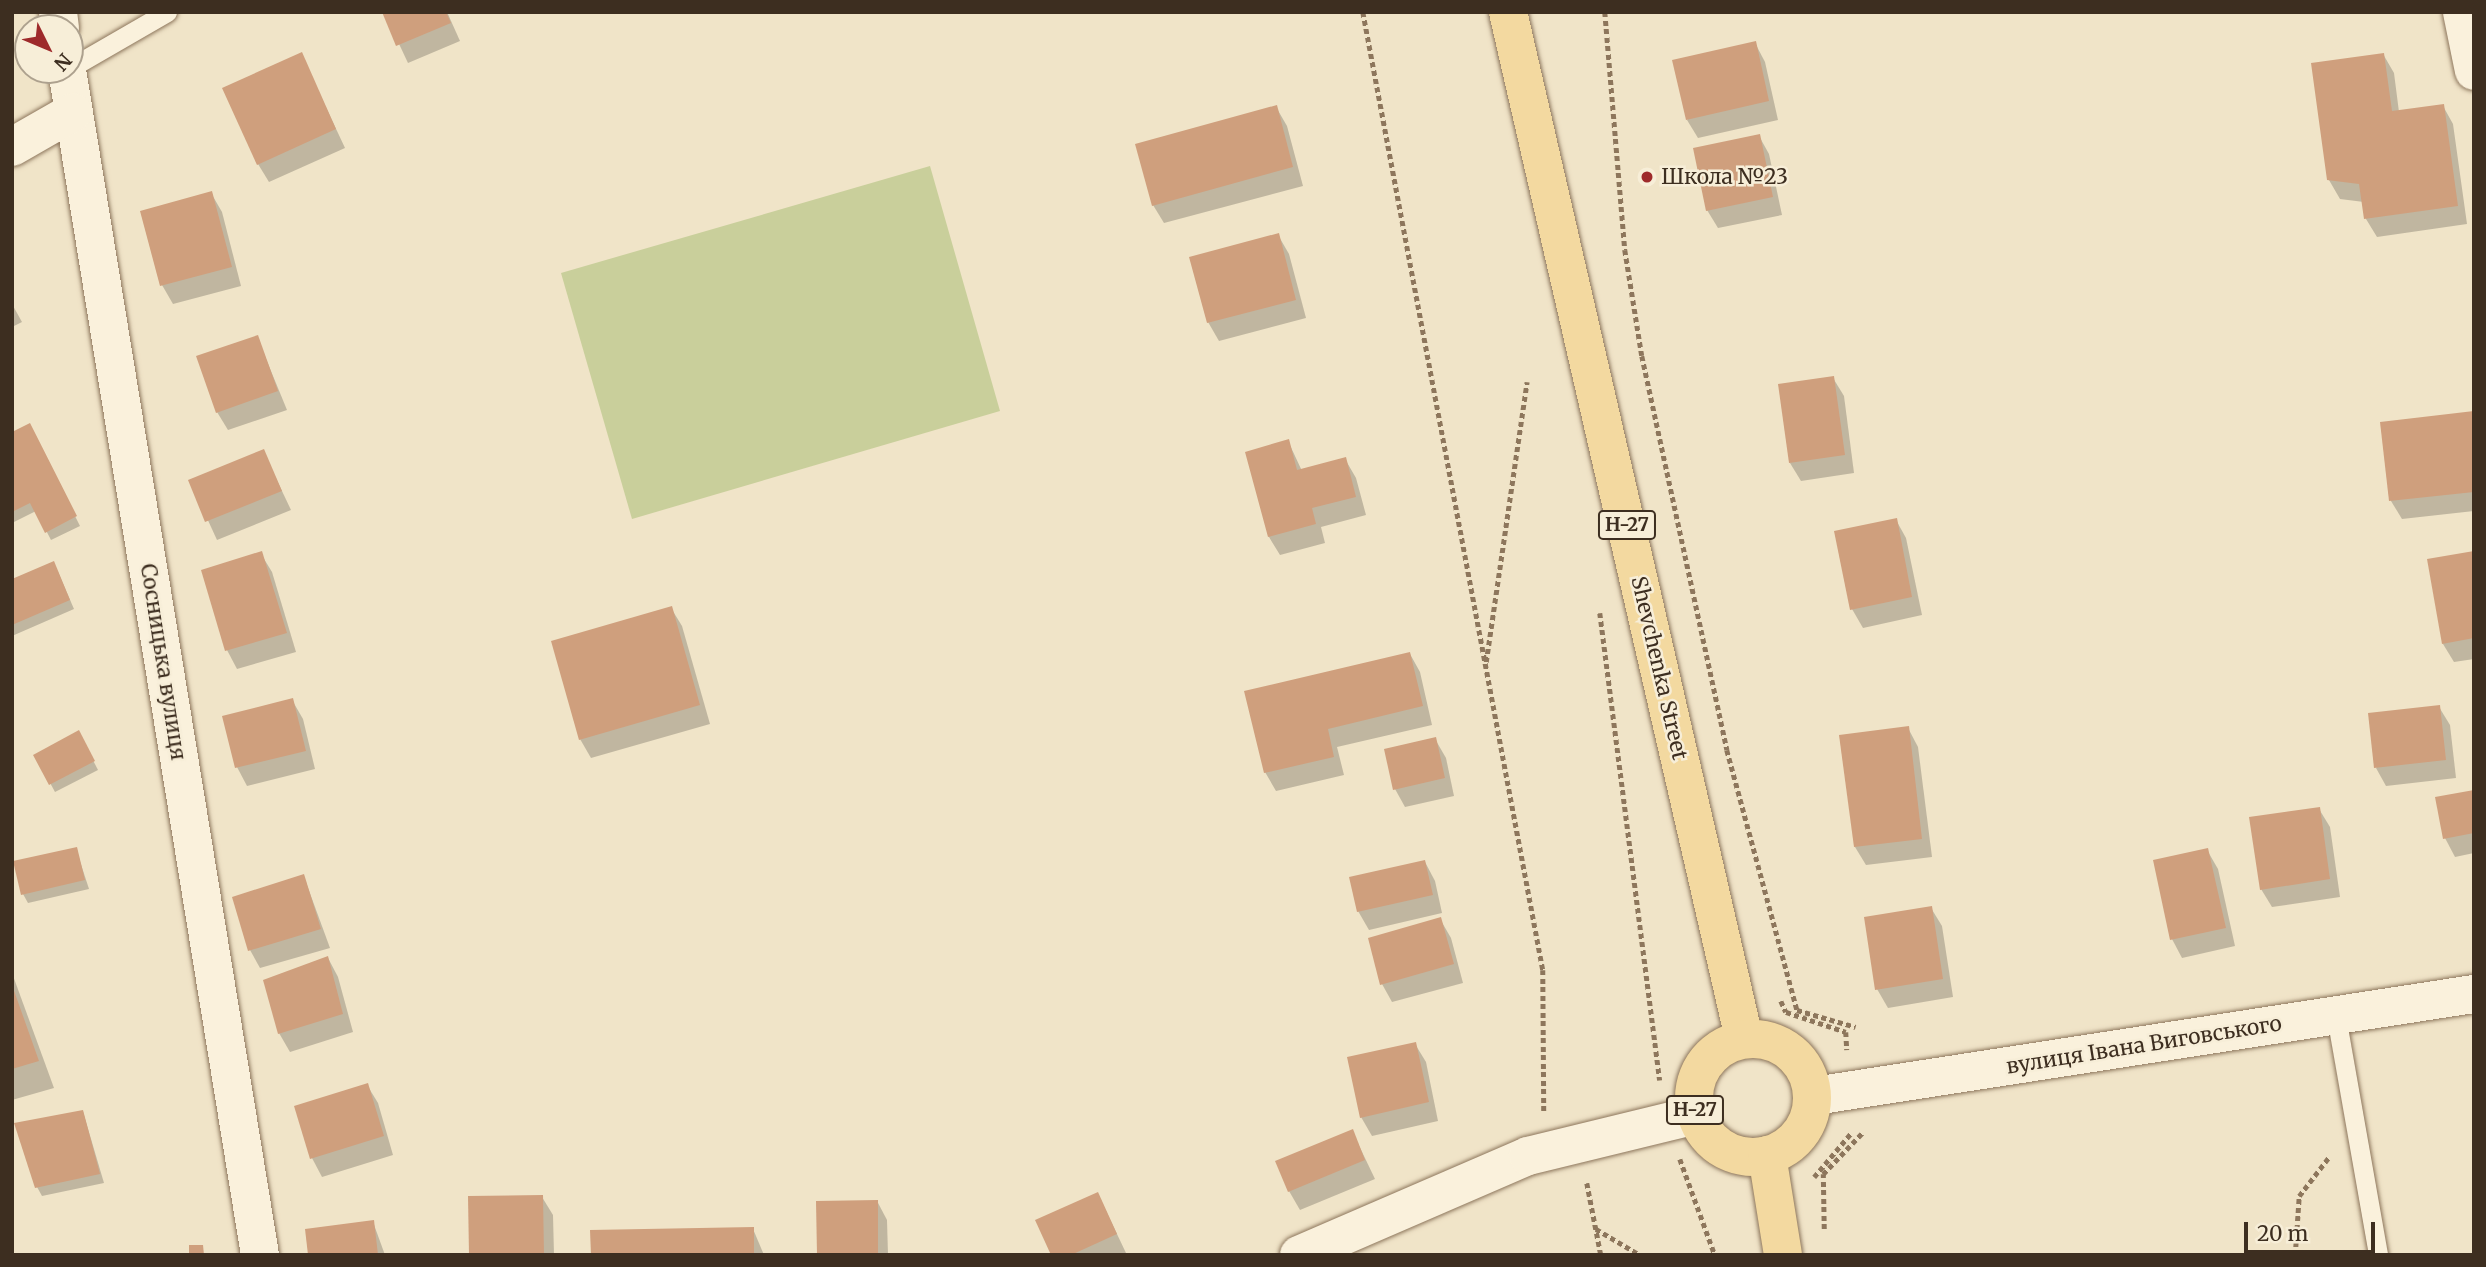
<!DOCTYPE html>
<meta charset="utf-8">
<style>
body{margin:0}
#map{position:relative;width:2486px;height:1267px;overflow:hidden;background:#f0e4c8;font-family:Merriweather,serif}
div>[style]{position:absolute}
[style*='--x']{left:calc(var(--x)*1px);top:calc(var(--y)*1px);width:calc(var(--w)*1px);rotate:calc(var(--a)*1deg)}
.green>*{inset:0;background:#c9cf9b}
.shadow>*{inset:0;background:#0003}
.building>*{inset:0;background:#cf9f7d}
.path>*{height:4.5px;margin-top:-2.25px;transform-origin:0;background:repeating-linear-gradient(90deg,#8d765c 0 5px,transparent 0 8.5px)}
.roads{filter:drop-shadow(0 0 2px #8d765c) drop-shadow(0 0 2px #8d765c)}
.service>*{height:19px;margin:-9.5px;padding:0 9.5px;transform-origin:9.5px;border-radius:9.5px;background:#faf1dc}
.minor>*{height:38px;margin:-19px;padding:0 19px;transform-origin:19px;border-radius:19px;background:#faf1dc}
.tertiary>*{height:38px;margin:-19px;padding:0 19px;transform-origin:19px;border-radius:19px;background:#faf1dc}
.primary>*{height:38px;margin:-19px;padding:0 19px;transform-origin:19px;border-radius:19px;background:#f3d9a0}
.primary>.ring{margin:-19px;padding:0;box-sizing:content-box;background:none;border:38px solid #f3d9a0;border-radius:50%}
.dots>*{width:19px;height:19px;translate:-50% -50%;box-sizing:border-box;border:4px solid #f7eed8;border-radius:50%}
span{translate:-50% -50%;white-space:nowrap;text-align:center;line-height:1.15;-webkit-text-stroke:5px #f7eed8;paint-order:stroke}
.shield-label span{padding:2px 5px;background:#f7eed8;border:2px solid;border-radius:5px;-webkit-text-stroke-width:0}
.shield-label{font-size:19px;color:#3d2e20;font-weight:700}
.poi-label{font-size:21px;color:#3d2e20}
.left{translate:0 -50%;text-align:left}
.street-label{font-size:21px;color:#3d2e20}
.frame{position:absolute;inset:0;border:14px solid #3d2e20;pointer-events:none}
.north{position:absolute;left:14px;top:14px;width:70px;height:70px;box-sizing:border-box;background:#f7eed8;border:2px solid #ada18e;border-radius:50%;rotate:133deg;font-size:19px;font-weight:700;line-height:28px;text-align:center;color:#3d2e20}
.north::after{content:'';display:block;margin:auto;width:24px;height:32px;background:#9e2a2b;clip-path:polygon(50% 0,100% 100%,50% 72%,0 100%)}
.scale{position:absolute;left:2244px;top:1222px;width:131px;height:32px;box-sizing:border-box;border:4px solid #3d2e20;border-top:0;padding-left:9px;font-size:21px;line-height:24px;white-space:nowrap;color:#3d2e20;-webkit-text-stroke:5px #f7eed8;paint-order:stroke}
</style>
<div id="map">
<div class="green">
<div style="clip-path:polygon(930px 166px,1000px 411px,632px 519px,561px 273px)"></div>
</div>
<div class="shadow">
<div style="clip-path:polygon(384px 12px,447px 12px,460px 41px,408px 63px)"></div>
<div style="clip-path:polygon(1755px 43px,1765px 62px,1778px 120px,1698px 138px,1687px 120px)"></div>
<div style="clip-path:polygon(301px 54px,345px 148px,269px 182px,258px 164px)"></div>
<div style="clip-path:polygon(2383px 54px,2394px 73px,2399px 112px,2443px 106px,2453px 124px,2467px 224px,2377px 237px,2366px 219px,2364px 202px,2340px 199px,2329px 180px)"></div>
<div style="clip-path:polygon(1276px 107px,1287px 126px,1303px 186px,1164px 223px,1153px 205px)"></div>
<div style="clip-path:polygon(1759px 136px,1769px 154px,1782px 215px,1718px 228px,1707px 210px)"></div>
<div style="clip-path:polygon(211px 193px,222px 212px,241px 286px,173px 304px,162px 285px)"></div>
<div style="clip-path:polygon(1278px 235px,1289px 254px,1306px 318px,1219px 341px,1208px 322px)"></div>
<div style="clip-path:polygon(12px 304px,22px 322px,12px 327px)"></div>
<div style="clip-path:polygon(257px 337px,287px 410px,228px 430px,217px 412px)"></div>
<div style="clip-path:polygon(1833px 378px,1844px 396px,1854px 473px,1801px 481px,1790px 463px)"></div>
<div style="clip-path:polygon(2474px 412px,2474px 511px,2402px 519px,2391px 501px,2382px 423px)"></div>
<div style="clip-path:polygon(12px 434px,34px 434px,80px 526px,51px 540px,36px 511px,12px 523px)"></div>
<div style="clip-path:polygon(1288px 441px,1302px 471px,1345px 459px,1356px 478px,1366px 515px,1321px 527px,1325px 543px,1280px 555px,1269px 537px,1247px 453px)"></div>
<div style="clip-path:polygon(263px 451px,291px 510px,217px 540px,190px 481px)"></div>
<div style="clip-path:polygon(1896px 520px,1906px 538px,1922px 615px,1863px 628px,1852px 609px)"></div>
<div style="clip-path:polygon(2474px 552px,2474px 659px,2454px 662px,2443px 644px)"></div>
<div style="clip-path:polygon(261px 554px,272px 572px,296px 652px,237px 669px,227px 650px)"></div>
<div style="clip-path:polygon(58px 572px,74px 609px,12px 636px,12px 581px)"></div>
<div style="clip-path:polygon(671px 608px,682px 626px,710px 724px,591px 758px,580px 739px)"></div>
<div style="clip-path:polygon(1410px 654px,1420px 672px,1432px 725px,1337px 747px,1344px 775px,1276px 791px,1265px 772px)"></div>
<div style="clip-path:polygon(292px 700px,303px 719px,315px 769px,247px 786px,237px 767px)"></div>
<div style="clip-path:polygon(2439px 707px,2450px 725px,2456px 778px,2386px 786px,2376px 768px)"></div>
<div style="clip-path:polygon(1908px 728px,1918px 747px,1932px 857px,1866px 865px,1855px 847px)"></div>
<div style="clip-path:polygon(1435px 739px,1446px 758px,1454px 796px,1405px 807px,1395px 789px)"></div>
<div style="clip-path:polygon(83px 741px,98px 770px,55px 792px,35px 755px)"></div>
<div style="clip-path:polygon(2474px 792px,2474px 853px,2455px 857px,2445px 838px)"></div>
<div style="clip-path:polygon(2319px 809px,2330px 827px,2340px 897px,2272px 907px,2261px 889px)"></div>
<div style="clip-path:polygon(76px 849px,89px 889px,28px 903px,23px 894px)"></div>
<div style="clip-path:polygon(2207px 850px,2218px 869px,2235px 946px,2182px 958px,2172px 939px)"></div>
<div style="clip-path:polygon(1425px 862px,1435px 881px,1442px 913px,1369px 930px,1358px 911px)"></div>
<div style="clip-path:polygon(304px 877px,330px 948px,260px 968px,250px 950px)"></div>
<div style="clip-path:polygon(1931px 908px,1942px 926px,1953px 997px,1888px 1008px,1877px 989px)"></div>
<div style="clip-path:polygon(1440px 919px,1451px 938px,1463px 983px,1392px 1002px,1382px 984px)"></div>
<div style="clip-path:polygon(328px 958px,338px 977px,353px 1032px,290px 1052px,279px 1033px)"></div>
<div style="clip-path:polygon(12px 973px,54px 1088px,12px 1100px)"></div>
<div style="clip-path:polygon(1415px 1044px,1426px 1062px,1438px 1121px,1372px 1136px,1361px 1117px)"></div>
<div style="clip-path:polygon(367px 1085px,378px 1103px,393px 1155px,322px 1177px,312px 1158px)"></div>
<div style="clip-path:polygon(83px 1112px,104px 1183px,42px 1196px,37px 1187px)"></div>
<div style="clip-path:polygon(1352px 1131px,1375px 1179px,1300px 1210px,1289px 1191px)"></div>
<div style="clip-path:polygon(1098px 1194px,1126px 1253px,1053px 1255px)"></div>
<div style="clip-path:polygon(542px 1197px,553px 1215px,554px 1255px,471px 1255px)"></div>
<div style="clip-path:polygon(877px 1201px,887px 1220px,888px 1255px,819px 1255px)"></div>
<div style="clip-path:polygon(373px 1222px,385px 1255px,310px 1255px)"></div>
<div style="clip-path:polygon(753px 1229px,764px 1255px,592px 1255px)"></div>
</div>
<div class="building">
<div style="clip-path:polygon(382px 12px,446px 12px,451px 23px,396px 46px)"></div>
<div style="clip-path:polygon(1756px 41px,1769px 101px,1686px 120px,1672px 60px)"></div>
<div style="clip-path:polygon(302px 52px,336px 129px,257px 165px,222px 88px)"></div>
<div style="clip-path:polygon(2384px 53px,2392px 111px,2444px 104px,2458px 206px,2364px 219px,2359px 184px,2327px 180px,2311px 63px)"></div>
<div style="clip-path:polygon(1277px 105px,1293px 167px,1152px 206px,1135px 144px)"></div>
<div style="clip-path:polygon(1760px 134px,1773px 197px,1706px 211px,1693px 148px)"></div>
<div style="clip-path:polygon(212px 191px,232px 267px,160px 286px,140px 211px)"></div>
<div style="clip-path:polygon(1279px 233px,1296px 300px,1207px 323px,1189px 257px)"></div>
<div style="clip-path:polygon(258px 335px,278px 391px,216px 413px,196px 356px)"></div>
<div style="clip-path:polygon(1834px 376px,1845px 455px,1789px 463px,1778px 384px)"></div>
<div style="clip-path:polygon(2474px 411px,2474px 492px,2389px 501px,2380px 422px)"></div>
<div style="clip-path:polygon(30px 423px,77px 516px,45px 533px,30px 503px,12px 512px,12px 432px)"></div>
<div style="clip-path:polygon(1289px 439px,1297px 470px,1346px 457px,1356px 497px,1312px 508px,1316px 524px,1268px 537px,1245px 452px)"></div>
<div style="clip-path:polygon(264px 449px,282px 491px,205px 522px,188px 480px)"></div>
<div style="clip-path:polygon(1897px 518px,1912px 597px,1850px 610px,1834px 531px)"></div>
<div style="clip-path:polygon(262px 551px,287px 633px,225px 651px,201px 570px)"></div>
<div style="clip-path:polygon(2474px 551px,2474px 638px,2442px 644px,2427px 559px)"></div>
<div style="clip-path:polygon(54px 561px,70px 600px,12px 625px,12px 579px)"></div>
<div style="clip-path:polygon(672px 606px,700px 705px,579px 740px,551px 641px)"></div>
<div style="clip-path:polygon(1410px 652px,1423px 706px,1328px 729px,1334px 757px,1264px 773px,1244px 691px)"></div>
<div style="clip-path:polygon(293px 698px,306px 751px,235px 768px,222px 716px)"></div>
<div style="clip-path:polygon(2440px 705px,2446px 760px,2374px 768px,2368px 713px)"></div>
<div style="clip-path:polygon(1909px 726px,1922px 839px,1854px 847px,1839px 735px)"></div>
<div style="clip-path:polygon(79px 730px,95px 761px,49px 785px,33px 755px)"></div>
<div style="clip-path:polygon(1436px 737px,1445px 778px,1393px 790px,1384px 749px)"></div>
<div style="clip-path:polygon(2474px 790px,2474px 833px,2443px 839px,2435px 797px)"></div>
<div style="clip-path:polygon(2320px 807px,2330px 879px,2260px 890px,2249px 817px)"></div>
<div style="clip-path:polygon(77px 847px,85px 880px,21px 895px,13px 861px)"></div>
<div style="clip-path:polygon(2208px 848px,2226px 928px,2170px 940px,2153px 860px)"></div>
<div style="clip-path:polygon(1425px 860px,1433px 895px,1357px 912px,1349px 877px)"></div>
<div style="clip-path:polygon(304px 874px,321px 929px,248px 951px,232px 897px)"></div>
<div style="clip-path:polygon(1932px 906px,1943px 979px,1875px 990px,1864px 917px)"></div>
<div style="clip-path:polygon(1441px 917px,1454px 964px,1380px 985px,1368px 938px)"></div>
<div style="clip-path:polygon(328px 956px,343px 1014px,278px 1034px,263px 980px)"></div>
<div style="clip-path:polygon(12px 985px,39px 1061px,12px 1069px)"></div>
<div style="clip-path:polygon(1416px 1042px,1429px 1102px,1360px 1118px,1347px 1057px)"></div>
<div style="clip-path:polygon(368px 1083px,384px 1136px,310px 1159px,294px 1106px)"></div>
<div style="clip-path:polygon(83px 1110px,100px 1174px,35px 1188px,14px 1123px)"></div>
<div style="clip-path:polygon(1353px 1129px,1365px 1160px,1288px 1192px,1275px 1161px)"></div>
<div style="clip-path:polygon(1098px 1192px,1117px 1234px,1071px 1255px,1051px 1255px,1035px 1220px)"></div>
<div style="clip-path:polygon(543px 1195px,544px 1255px,469px 1255px,468px 1196px)"></div>
<div style="clip-path:polygon(878px 1200px,878px 1255px,817px 1255px,816px 1201px)"></div>
<div style="clip-path:polygon(374px 1220px,378px 1255px,308px 1255px,305px 1229px)"></div>
<div style="clip-path:polygon(754px 1227px,754px 1255px,591px 1255px,590px 1230px)"></div>
<div style="clip-path:polygon(189px 1245px,203px 1245px,204px 1255px,189px 1255px)"></div>
</div>
<div class="path">
<div style="--x:1363;--y:12;--w:975;--a:79.36"></div>
<div style="--x:1543;--y:970;--w:141;--a:89.6"></div>
<div style="--x:1605;--y:12;--w:239;--a:85.2"></div>
<div style="--x:1625;--y:250;--w:107;--a:80.9"></div>
<div style="--x:1642;--y:356;--w:403;--a:77.8"></div>
<div style="--x:1727;--y:750;--w:269;--a:74.9"></div>
<div style="--x:1797;--y:1010;--w:61;--a:16.1"></div>
<div style="--x:1600;--y:613;--w:471;--a:82.7"></div>
<div style="--x:1486;--y:662;--w:283;--a:-81.7"></div>
<div style="--x:1781;--y:1001;--w:12;--a:66"></div>
<div style="--x:1786;--y:1012;--w:63;--a:18.4"></div>
<div style="--x:1846;--y:1032;--w:18;--a:87"></div>
<div style="--x:1680;--y:1159;--w:102;--a:70"></div>
<div style="--x:1814;--y:1177;--w:57;--a:-49.9"></div>
<div style="--x:1587;--y:1183;--w:73;--a:79"></div>
<div style="--x:1596;--y:1229;--w:51;--a:30.6"></div>
<div style="--x:1824;--y:1229;--w:55;--a:-91"></div>
<div style="--x:1823;--y:1174;--w:58;--a:-46.4"></div>
<div style="--x:2295;--y:1255;--w:59;--a:-86.1"></div>
<div style="--x:2299;--y:1196;--w:49;--a:-52.4"></div>
</div>
<div class="roads">
<div class="service">
<div style="--x:70;--y:68;--w:112;--a:-30"></div>
<div style="--x:2336;--y:1016;--w:243;--a:80"></div>
</div>
<div class="minor">
<div style="--x:58;--y:12;--w:16;--a:83"></div>
<div style="--x:2462;--y:12;--w:60;--a:78.5"></div>
<div style="--x:67;--y:70;--w:1201;--a:80.75"></div>
<div style="--x:12;--y:147;--w:70;--a:-29.8"></div>
<div style="--x:1299;--y:1255;--w:249;--a:-23.4"></div>
<div style="--x:1528;--y:1156;--w:173;--a:-13.7"></div>
</div>
<div class="tertiary">
<div style="--x:1814;--y:1096;--w:668;--a:-8.79"></div>
</div>
<div class="primary">
<div style="--x:1508;--y:12;--w:1053;--a:77.05"></div>
<div class="ring" style="left:1694px;top:1039px;width:80px;height:80px"></div>
<div style="--x:1767;--y:1155;--w:101;--a:80.9"></div>
</div>
</div>
<div class="dots">
<div style="left:1647px;top:177px;background:#9e2a2b"></div>
</div>
<div class="shield-label">
<span style="left:1627px;top:525px">Н-27</span>
<span style="left:1695px;top:1110px">Н-27</span>
</div>
<div class="poi-label">
<span class="left" style="left:1661px;top:177px">Школа №23</span>
</div>
<div class="street-label">
<span style="left:163px;top:662px;rotate:81deg">Сосницька вулиця</span>
<span style="left:1659px;top:668px;rotate:77deg">Shevchenka Street</span>
<span style="left:2144px;top:1045px;rotate:-9deg">вулиця Івана Виговського</span>
</div>
<div class="frame"></div>
<div class="north">N</div>
<div class="scale">20 m</div>
</div>
